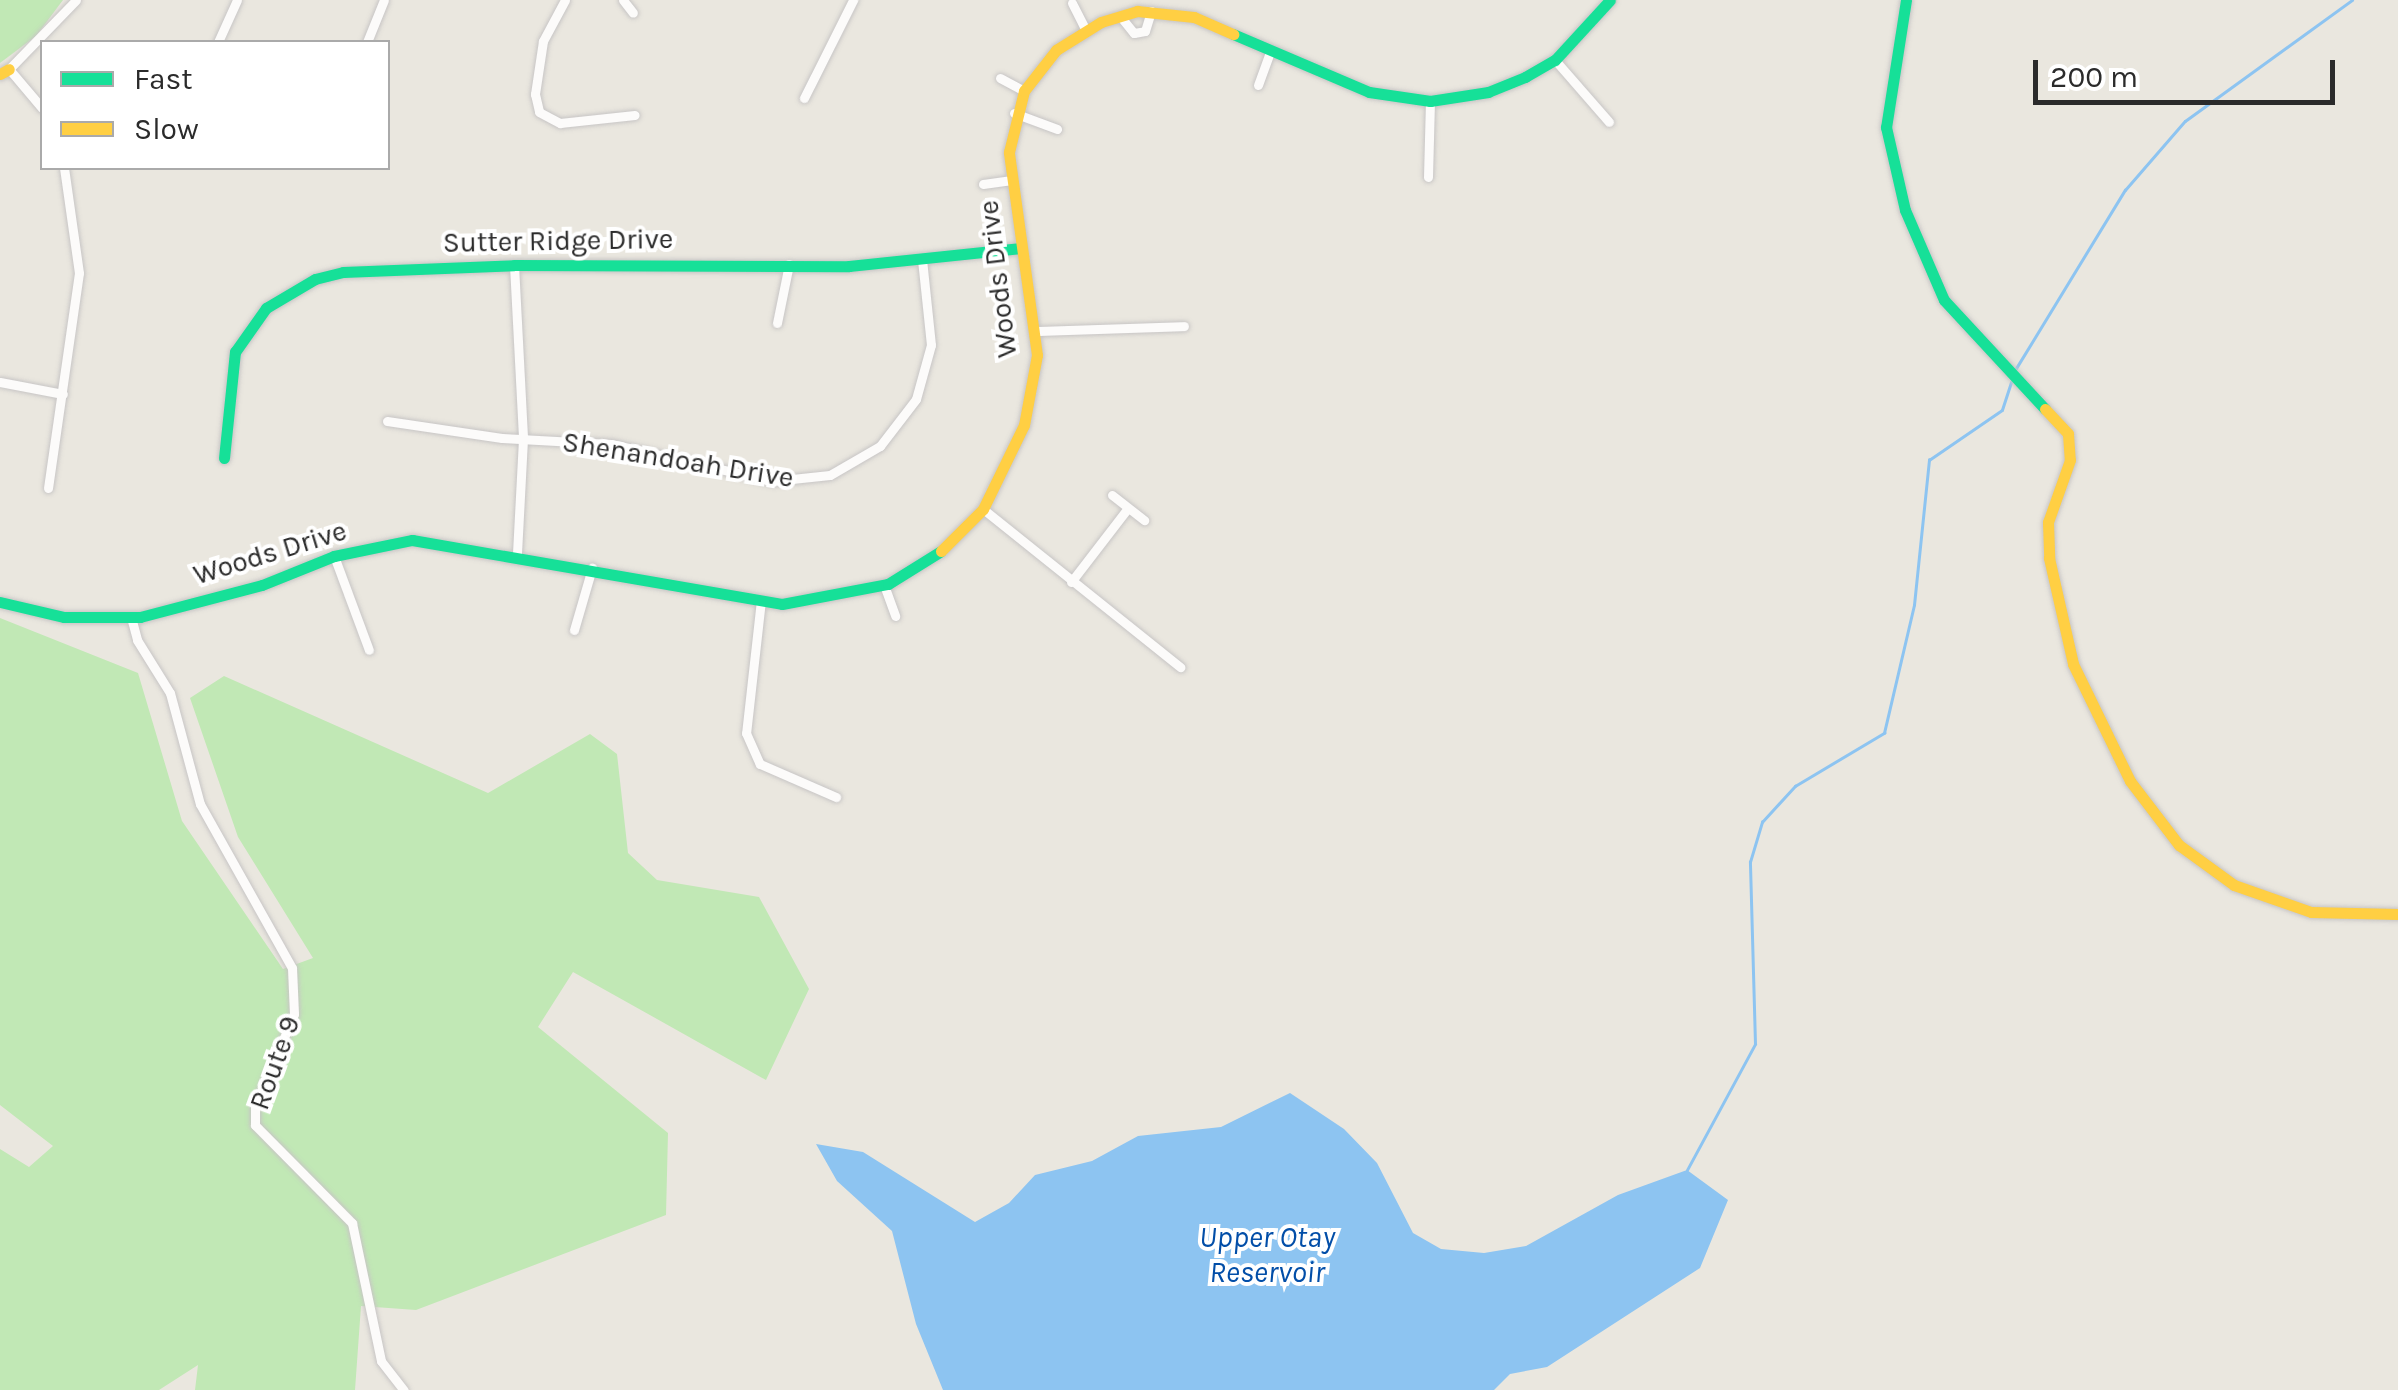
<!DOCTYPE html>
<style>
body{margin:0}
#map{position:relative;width:2398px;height:1390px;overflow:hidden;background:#eae7df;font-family:Karla,sans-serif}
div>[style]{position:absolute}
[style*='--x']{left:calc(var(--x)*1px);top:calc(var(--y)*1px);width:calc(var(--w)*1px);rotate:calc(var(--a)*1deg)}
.green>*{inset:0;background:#c1e8b5}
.water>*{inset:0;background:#8dc4f1}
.stream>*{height:2.5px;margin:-1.25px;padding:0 1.25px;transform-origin:1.25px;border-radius:1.25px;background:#8dc4f1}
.roads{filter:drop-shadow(0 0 2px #c7c5c5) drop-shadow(0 0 2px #c7c5c5)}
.street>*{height:9px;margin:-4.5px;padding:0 4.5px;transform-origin:4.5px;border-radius:4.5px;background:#fcfbfa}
.fast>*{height:11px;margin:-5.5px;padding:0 5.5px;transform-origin:5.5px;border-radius:5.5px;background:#16e098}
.slow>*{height:11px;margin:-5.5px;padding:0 5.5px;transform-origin:5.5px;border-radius:5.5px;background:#ffcf43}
span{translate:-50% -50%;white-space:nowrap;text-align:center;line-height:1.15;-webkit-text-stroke:8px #fff;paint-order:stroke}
.street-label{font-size:28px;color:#2b2b2b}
.water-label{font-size:30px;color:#024ea8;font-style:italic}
.legend{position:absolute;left:40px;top:40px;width:350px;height:130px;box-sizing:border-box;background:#fff;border:2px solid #aaa;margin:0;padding:12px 18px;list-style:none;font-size:30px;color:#2b2b2b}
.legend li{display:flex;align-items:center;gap:20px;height:50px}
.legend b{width:50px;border:2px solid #aaa}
.scale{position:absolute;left:2033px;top:60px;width:302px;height:45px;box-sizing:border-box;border:5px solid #2b2b2b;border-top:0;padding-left:12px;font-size:30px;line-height:35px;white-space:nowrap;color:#2b2b2b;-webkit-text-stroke:8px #fff;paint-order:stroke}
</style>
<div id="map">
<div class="green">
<div style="clip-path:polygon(0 0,63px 0,36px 36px,0 63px)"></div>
<div style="clip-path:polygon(0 618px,138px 673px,182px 821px,283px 969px,313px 958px,238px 837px,190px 698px,224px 676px,488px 793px,590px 734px,617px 754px,628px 853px,657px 880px,759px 897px,809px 989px,766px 1080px,573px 972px,538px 1027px,668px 1133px,666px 1215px,416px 1310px,361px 1306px,355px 1390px,195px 1390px,198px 1365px,159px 1390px,0 1390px,0 1149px,29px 1167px,53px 1146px,0 1105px)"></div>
</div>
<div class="water">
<div style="clip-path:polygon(1290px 1093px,1344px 1129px,1377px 1163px,1413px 1233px,1441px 1249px,1484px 1253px,1526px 1246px,1618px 1195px,1687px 1170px,1728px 1200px,1700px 1268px,1547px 1367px,1510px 1374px,1494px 1390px,943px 1390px,916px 1324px,892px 1231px,837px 1181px,816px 1144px,863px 1152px,975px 1222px,1009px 1203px,1035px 1175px,1092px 1161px,1138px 1136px,1221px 1127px)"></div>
</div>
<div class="stream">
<div style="--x:2015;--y:370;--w:211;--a:-58.6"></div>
<div style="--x:2125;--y:190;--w:91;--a:-49"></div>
<div style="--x:2185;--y:121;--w:206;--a:-35.9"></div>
<div style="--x:1687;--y:1170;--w:143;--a:-61.6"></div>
<div style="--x:1755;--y:1044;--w:182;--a:-91.6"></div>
<div style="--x:1750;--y:862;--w:42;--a:-73.3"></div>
<div style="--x:1762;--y:822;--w:49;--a:-47.5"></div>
<div style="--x:1795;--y:786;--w:104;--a:-30.8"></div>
<div style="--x:1884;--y:733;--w:131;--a:-76.8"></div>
<div style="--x:1914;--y:605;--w:146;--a:-84.1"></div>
<div style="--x:1929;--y:460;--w:88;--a:-34.4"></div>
<div style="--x:2002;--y:410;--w:29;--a:-72"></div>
</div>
<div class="roads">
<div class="street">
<div style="--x:565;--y:0;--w:47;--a:118.2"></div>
<div style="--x:543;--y:41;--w:54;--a:98.6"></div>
<div style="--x:535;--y:94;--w:18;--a:77"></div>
<div style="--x:539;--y:112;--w:24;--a:28"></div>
<div style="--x:560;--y:123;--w:75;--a:-6.1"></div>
<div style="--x:623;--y:0;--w:16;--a:52"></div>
<div style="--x:1072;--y:3;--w:29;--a:63"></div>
<div style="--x:1120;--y:16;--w:22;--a:51"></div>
<div style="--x:1134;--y:33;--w:11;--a:-10"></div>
<div style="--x:1145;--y:31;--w:21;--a:-73"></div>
<div style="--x:218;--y:42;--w:46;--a:-65.7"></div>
<div style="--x:367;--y:42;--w:45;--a:-68"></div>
<div style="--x:1555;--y:60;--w:82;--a:48.9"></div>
<div style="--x:1000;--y:78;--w:27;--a:28"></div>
<div style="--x:1258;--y:85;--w:37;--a:-70"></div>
<div style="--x:804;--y:98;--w:110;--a:-63.4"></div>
<div style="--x:42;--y:108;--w:51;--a:-130.2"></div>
<div style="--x:9;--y:69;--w:96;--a:-45.8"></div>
<div style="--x:1014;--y:113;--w:46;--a:20.4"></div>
<div style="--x:1428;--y:177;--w:76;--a:-88.5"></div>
<div style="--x:983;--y:184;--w:29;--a:-8"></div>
<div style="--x:514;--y:265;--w:174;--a:87"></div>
<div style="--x:523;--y:439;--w:115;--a:93"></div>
<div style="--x:777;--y:323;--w:60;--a:-78.5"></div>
<div style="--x:1035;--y:331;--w:149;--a:-1.9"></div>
<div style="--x:0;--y:382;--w:64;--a:10.8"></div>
<div style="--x:387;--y:421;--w:116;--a:8.4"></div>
<div style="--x:502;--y:438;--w:109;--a:3.2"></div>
<div style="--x:611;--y:444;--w:166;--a:12.9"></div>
<div style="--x:773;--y:481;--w:57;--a:-6"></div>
<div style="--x:830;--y:475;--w:58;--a:-30.1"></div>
<div style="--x:880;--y:446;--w:59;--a:-52.5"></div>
<div style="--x:916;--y:399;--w:56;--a:-74.5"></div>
<div style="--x:931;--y:345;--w:85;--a:-96"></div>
<div style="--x:48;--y:488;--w:217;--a:-81.8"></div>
<div style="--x:79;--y:273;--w:106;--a:-98.1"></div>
<div style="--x:1112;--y:495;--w:41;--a:38"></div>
<div style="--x:983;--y:509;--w:253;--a:38.7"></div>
<div style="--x:334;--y:556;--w:100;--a:69.6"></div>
<div style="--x:1071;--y:582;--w:93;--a:-52.4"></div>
<div style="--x:884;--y:585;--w:33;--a:70"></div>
<div style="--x:761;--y:600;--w:134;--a:96.4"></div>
<div style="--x:746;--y:733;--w:34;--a:66"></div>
<div style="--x:760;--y:764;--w:83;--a:23.5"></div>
<div style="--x:131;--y:617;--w:24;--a:75"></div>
<div style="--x:137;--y:640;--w:62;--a:58.1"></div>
<div style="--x:170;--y:693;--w:115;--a:74.9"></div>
<div style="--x:200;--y:804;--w:188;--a:60.7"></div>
<div style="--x:292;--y:968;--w:46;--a:87.5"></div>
<div style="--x:294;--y:1014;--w:100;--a:113"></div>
<div style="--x:255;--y:1106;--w:19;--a:90"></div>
<div style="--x:255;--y:1125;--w:138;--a:45.3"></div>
<div style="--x:352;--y:1223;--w:141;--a:78.1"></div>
<div style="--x:381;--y:1361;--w:37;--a:52"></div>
<div style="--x:574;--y:630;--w:65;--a:-73.8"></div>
</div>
<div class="fast">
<div style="--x:1906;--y:0;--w:129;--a:98.9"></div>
<div style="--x:1886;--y:127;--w:85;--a:77.1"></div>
<div style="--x:1905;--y:210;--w:98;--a:66.6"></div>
<div style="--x:1944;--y:300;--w:149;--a:47.2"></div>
<div style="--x:1233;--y:34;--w:148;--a:23.1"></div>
<div style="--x:1369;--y:92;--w:62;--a:8.4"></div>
<div style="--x:1430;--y:101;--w:59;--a:-8.8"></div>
<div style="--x:1488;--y:92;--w:40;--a:-22"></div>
<div style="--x:1525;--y:77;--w:34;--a:-30"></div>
<div style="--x:1555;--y:60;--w:81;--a:-47.5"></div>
<div style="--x:224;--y:458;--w:107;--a:-84.1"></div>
<div style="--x:235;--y:352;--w:54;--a:-54.8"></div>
<div style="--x:266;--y:308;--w:57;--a:-30.6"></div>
<div style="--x:315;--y:279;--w:29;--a:-14"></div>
<div style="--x:343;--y:272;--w:171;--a:-2.3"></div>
<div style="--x:514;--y:265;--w:335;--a:0.2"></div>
<div style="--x:849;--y:266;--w:173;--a:-6"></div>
<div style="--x:0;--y:602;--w:66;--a:13.2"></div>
<div style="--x:64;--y:617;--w:76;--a:0"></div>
<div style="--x:140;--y:617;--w:126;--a:-14.7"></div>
<div style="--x:262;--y:585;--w:78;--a:-21.9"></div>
<div style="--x:334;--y:556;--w:80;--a:-11.6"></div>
<div style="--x:412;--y:540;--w:375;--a:9.8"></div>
<div style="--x:782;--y:604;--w:108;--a:-10.7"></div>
<div style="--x:888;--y:584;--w:62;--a:-31.9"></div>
</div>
<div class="slow">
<div style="--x:0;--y:74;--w:10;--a:-29"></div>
<div style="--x:2045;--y:409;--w:34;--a:47"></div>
<div style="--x:2068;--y:434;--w:26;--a:86"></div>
<div style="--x:2070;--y:460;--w:66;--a:109.5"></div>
<div style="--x:2048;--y:522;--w:36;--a:88"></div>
<div style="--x:2049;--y:558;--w:109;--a:77.2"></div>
<div style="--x:2073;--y:664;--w:130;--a:64"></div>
<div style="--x:2130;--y:781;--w:81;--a:52.6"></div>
<div style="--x:2179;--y:845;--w:68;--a:36"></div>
<div style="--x:2234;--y:885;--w:82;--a:19.3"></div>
<div style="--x:2311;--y:912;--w:87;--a:1.3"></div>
<div style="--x:941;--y:551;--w:59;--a:-45"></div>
<div style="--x:983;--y:509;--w:93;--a:-64"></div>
<div style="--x:1024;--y:425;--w:71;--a:-79.5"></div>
<div style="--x:1037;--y:355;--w:205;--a:-97.9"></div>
<div style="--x:1009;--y:152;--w:63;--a:-76.2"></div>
<div style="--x:1024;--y:91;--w:52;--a:-52"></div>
<div style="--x:1056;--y:50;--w:53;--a:-31.9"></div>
<div style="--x:1101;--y:22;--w:38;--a:-17"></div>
<div style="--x:1137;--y:11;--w:57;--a:6"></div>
<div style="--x:1194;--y:17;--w:43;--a:23.6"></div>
</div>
</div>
<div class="street-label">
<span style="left:558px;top:241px;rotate:-1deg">Sutter Ridge Drive</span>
<span style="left:998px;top:279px;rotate:-97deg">Woods Drive</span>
<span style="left:678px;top:460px;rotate:9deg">Shenandoah Drive</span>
<span style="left:270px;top:553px;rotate:-17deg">Woods Drive</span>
<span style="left:275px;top:1063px;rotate:-70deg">Route 9</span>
</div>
<div class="water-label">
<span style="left:1267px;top:1254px">Upper Otay<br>Reservoir</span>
</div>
<ul class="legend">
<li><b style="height:12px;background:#16e098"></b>Fast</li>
<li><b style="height:12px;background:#ffcf43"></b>Slow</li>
</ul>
<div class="scale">200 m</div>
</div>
